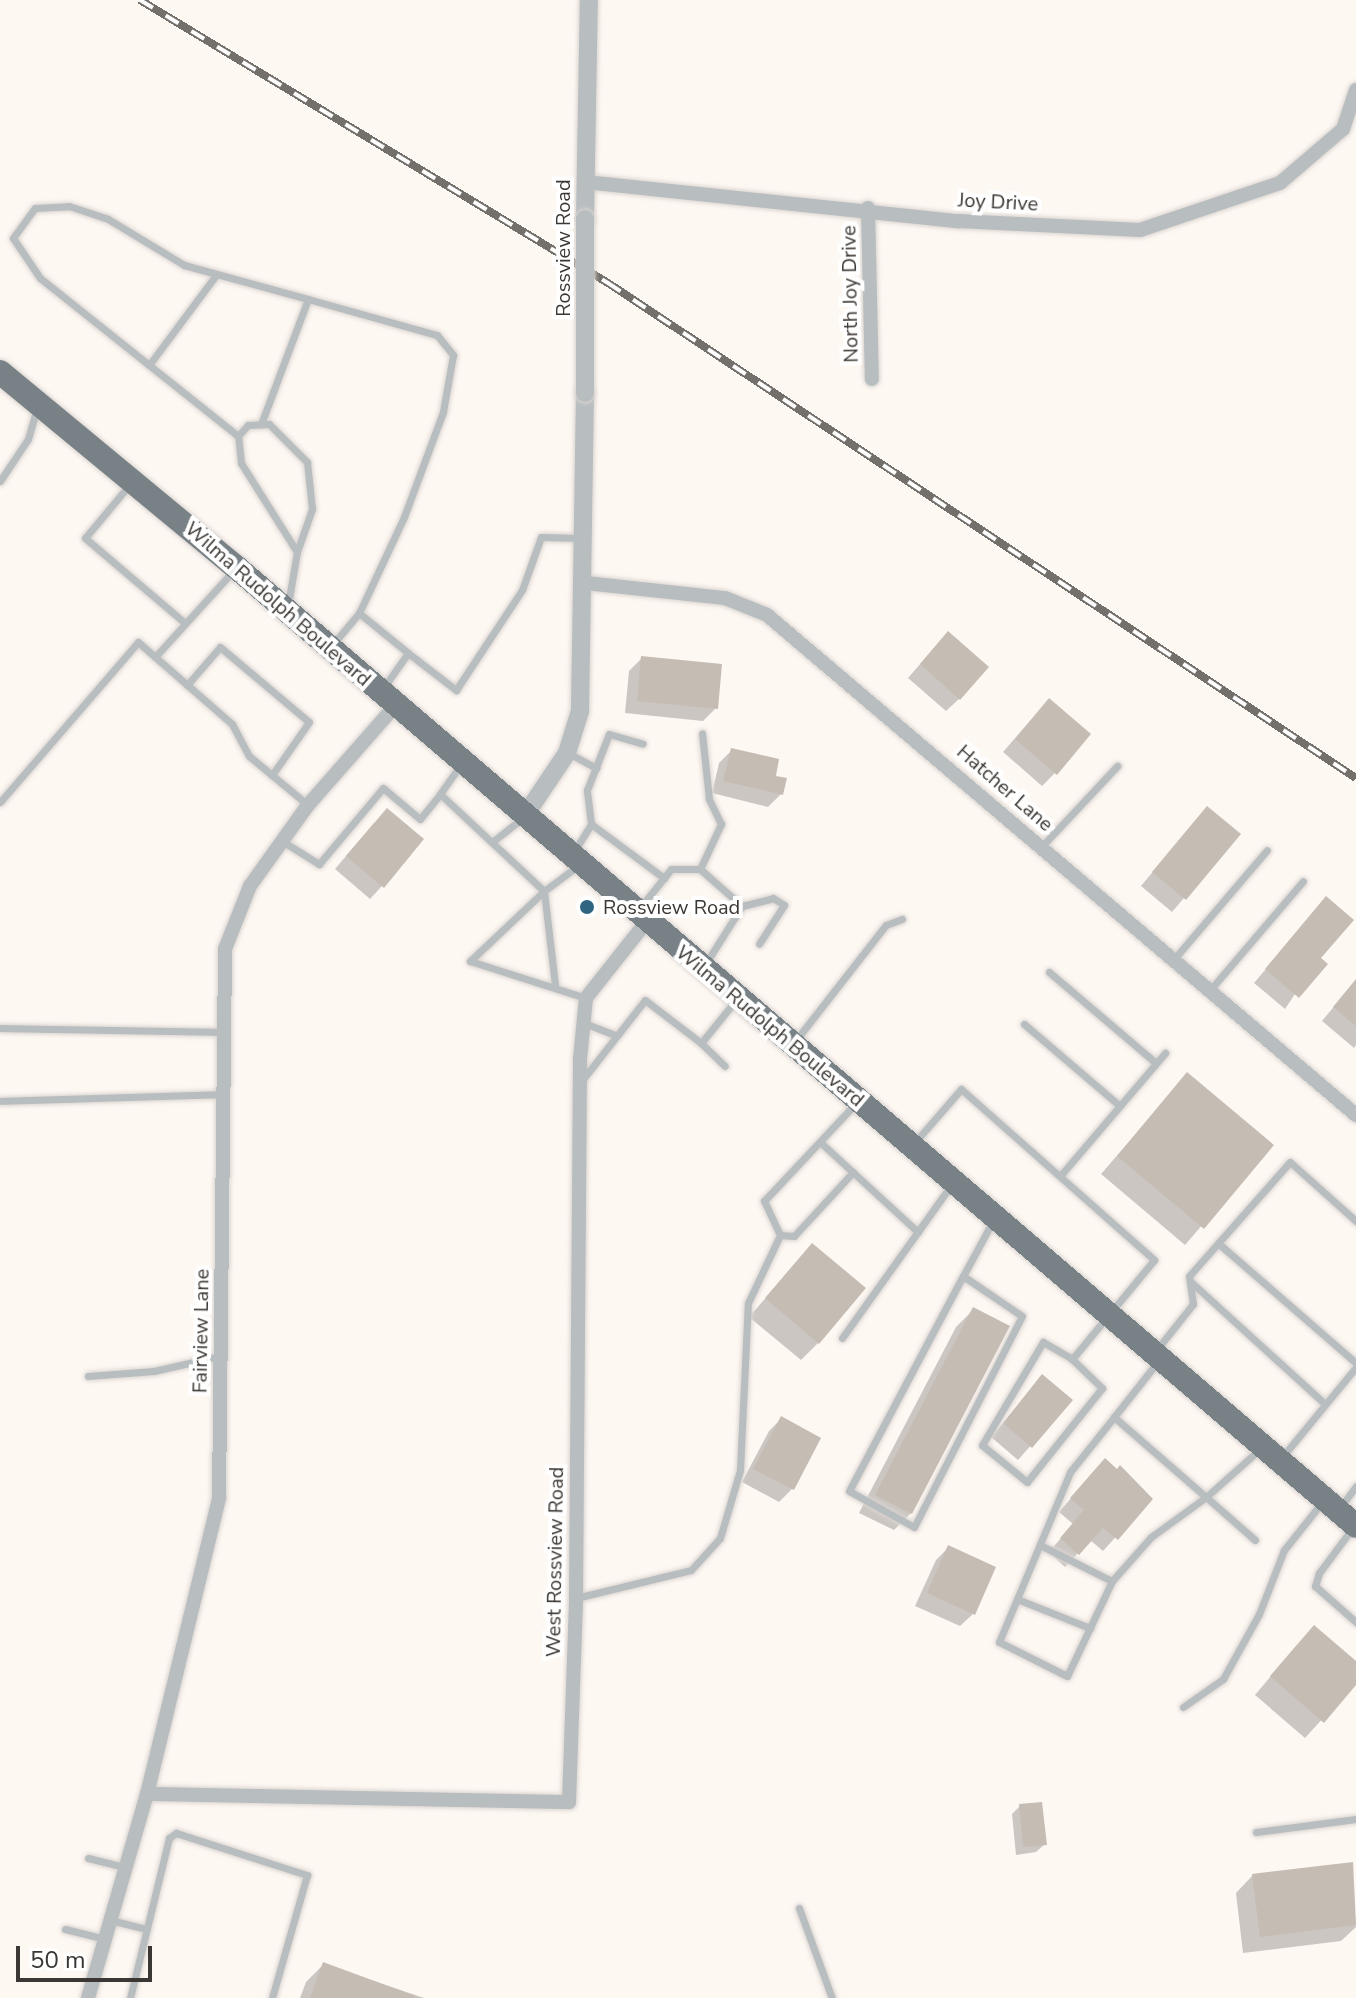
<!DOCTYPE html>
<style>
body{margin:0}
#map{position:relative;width:1356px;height:1998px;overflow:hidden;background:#fef8f3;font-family:"Nunito Sans",sans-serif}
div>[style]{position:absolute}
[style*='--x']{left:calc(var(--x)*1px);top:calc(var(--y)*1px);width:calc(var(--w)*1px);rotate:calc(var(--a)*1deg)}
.shadow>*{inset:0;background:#0003}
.building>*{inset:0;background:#c5bcb4}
.roads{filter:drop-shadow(0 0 2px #dbd5d1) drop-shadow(0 0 2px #dbd5d1)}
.service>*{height:7px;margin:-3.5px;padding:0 3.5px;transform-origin:3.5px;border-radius:3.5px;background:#b8bdc0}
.minor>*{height:14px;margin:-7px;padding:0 7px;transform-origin:7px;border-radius:7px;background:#b8bdc0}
.tertiary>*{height:18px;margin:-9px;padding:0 9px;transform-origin:9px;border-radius:9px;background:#b8bdc0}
.trunk>*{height:24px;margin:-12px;padding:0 12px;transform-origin:12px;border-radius:12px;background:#788286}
.rail>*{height:8px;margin-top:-4px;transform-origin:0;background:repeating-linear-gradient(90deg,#fff 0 15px,#736f6b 0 30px);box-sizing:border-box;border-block:2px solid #736f6b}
.bridges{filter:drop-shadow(0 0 2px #dbd5d1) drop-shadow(0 0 2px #dbd5d1)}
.tertiary-bridge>*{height:18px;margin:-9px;padding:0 9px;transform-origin:9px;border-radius:9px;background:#b8bdc0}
.dots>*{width:22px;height:22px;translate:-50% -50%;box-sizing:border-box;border:4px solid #fff;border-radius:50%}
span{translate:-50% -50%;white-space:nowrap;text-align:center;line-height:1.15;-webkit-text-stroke:8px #fff;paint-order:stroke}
.street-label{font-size:20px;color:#3b3734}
.poi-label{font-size:20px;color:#3b3734}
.left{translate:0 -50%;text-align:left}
.scale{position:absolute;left:16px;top:1946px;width:136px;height:36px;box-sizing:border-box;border:4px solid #3b3734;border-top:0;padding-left:10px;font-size:24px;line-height:28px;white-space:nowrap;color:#3b3734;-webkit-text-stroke:6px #fff;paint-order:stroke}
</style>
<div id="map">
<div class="shadow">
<div style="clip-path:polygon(935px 647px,959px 699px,946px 711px,908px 678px)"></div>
<div style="clip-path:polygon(642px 658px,716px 708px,703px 721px,625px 713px,629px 671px)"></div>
<div style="clip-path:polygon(1037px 713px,1055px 773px,1042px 786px,1003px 752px)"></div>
<div style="clip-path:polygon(732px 750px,773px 777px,781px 794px,768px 807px,712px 793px,719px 763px)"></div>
<div style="clip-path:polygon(1195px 821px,1238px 835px,1172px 912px,1141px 886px)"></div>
<div style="clip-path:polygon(374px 823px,382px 886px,370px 899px,335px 869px)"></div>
<div style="clip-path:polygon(1314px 912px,1319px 958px,1285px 1009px,1254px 983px)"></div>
<div style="clip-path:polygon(1356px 980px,1356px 1045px,1354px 1048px,1322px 1021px)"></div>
<div style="clip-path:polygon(1187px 1075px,1271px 1145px,1185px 1245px,1101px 1174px)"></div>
<div style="clip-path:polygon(812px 1245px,818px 1343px,801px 1360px,749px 1317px)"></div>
<div style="clip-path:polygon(974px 1309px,911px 1513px,894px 1530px,859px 1513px,956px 1327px)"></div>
<div style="clip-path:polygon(1043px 1376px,1071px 1400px,1018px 1460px,991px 1437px)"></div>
<div style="clip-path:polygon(781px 1419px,792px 1489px,779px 1502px,742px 1482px,769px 1431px)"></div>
<div style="clip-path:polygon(1092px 1474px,1150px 1499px,1103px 1551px,1090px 1540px,1065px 1567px,1049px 1552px,1073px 1524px,1059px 1512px)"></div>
<div style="clip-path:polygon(948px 1548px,973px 1614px,960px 1626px,915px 1606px,936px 1560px)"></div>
<div style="clip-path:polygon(1297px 1645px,1356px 1664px,1356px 1682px,1305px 1738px,1255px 1695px)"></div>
<div style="clip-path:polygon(1020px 1806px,1045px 1844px,1036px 1852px,1016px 1855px,1012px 1814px)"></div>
<div style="clip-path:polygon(1351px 1864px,1356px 1927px,1341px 1941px,1243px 1953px,1236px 1893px,1253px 1875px)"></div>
<div style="clip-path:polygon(324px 1964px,424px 1998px,300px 1998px,306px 1982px)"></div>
</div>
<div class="building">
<div style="clip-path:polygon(948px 631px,989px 667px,960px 700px,920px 664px)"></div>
<div style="clip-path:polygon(641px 656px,722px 664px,718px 709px,637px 701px)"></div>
<div style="clip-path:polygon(1049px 698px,1091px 734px,1057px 775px,1015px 739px)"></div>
<div style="clip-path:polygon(731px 748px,779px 759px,776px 776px,787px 778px,783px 795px,723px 781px)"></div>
<div style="clip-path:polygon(1207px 806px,1241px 834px,1186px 900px,1152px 872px)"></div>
<div style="clip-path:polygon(387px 808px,424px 839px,384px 888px,346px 856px)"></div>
<div style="clip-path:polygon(1326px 896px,1354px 920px,1321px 958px,1328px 964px,1299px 998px,1265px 969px)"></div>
<div style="clip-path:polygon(1356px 979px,1356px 1026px,1333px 1007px)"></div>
<div style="clip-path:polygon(1187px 1072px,1274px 1145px,1204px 1229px,1117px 1156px)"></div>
<div style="clip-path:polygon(812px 1243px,866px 1288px,819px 1344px,765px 1298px)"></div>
<div style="clip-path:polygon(973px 1307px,1010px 1326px,912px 1514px,875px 1495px)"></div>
<div style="clip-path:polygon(1042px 1374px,1073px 1400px,1032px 1448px,1003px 1423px)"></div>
<div style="clip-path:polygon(781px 1416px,821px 1438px,794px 1490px,753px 1469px)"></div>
<div style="clip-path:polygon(1105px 1458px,1117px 1469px,1120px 1465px,1153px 1499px,1118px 1540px,1103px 1528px,1079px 1555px,1060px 1538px,1084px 1510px,1070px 1498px)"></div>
<div style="clip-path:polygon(948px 1545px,996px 1567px,975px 1615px,927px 1593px)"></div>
<div style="clip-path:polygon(1314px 1625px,1356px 1661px,1356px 1685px,1324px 1723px,1270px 1676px)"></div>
<div style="clip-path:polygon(1042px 1802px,1047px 1845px,1023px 1847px,1019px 1804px)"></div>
<div style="clip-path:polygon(1353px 1862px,1356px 1925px,1260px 1937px,1252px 1874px)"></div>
<div style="clip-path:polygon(323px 1962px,415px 1996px,415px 1998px,310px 1998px)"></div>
</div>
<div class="roads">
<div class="service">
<div style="--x:308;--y:299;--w:134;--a:15.6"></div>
<div style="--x:437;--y:335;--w:26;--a:51"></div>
<div style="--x:453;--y:355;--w:58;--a:100"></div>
<div style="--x:443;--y:412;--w:112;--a:110.4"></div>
<div style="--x:404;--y:517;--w:106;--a:115.1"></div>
<div style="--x:359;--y:613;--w:39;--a:130"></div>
<div style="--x:149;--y:365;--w:112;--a:-53.3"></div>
<div style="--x:238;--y:436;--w:253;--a:-141.4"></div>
<div style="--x:40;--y:278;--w:48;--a:-124"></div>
<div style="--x:13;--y:238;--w:37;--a:-54"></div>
<div style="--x:35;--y:208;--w:34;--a:-3"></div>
<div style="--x:69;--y:206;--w:41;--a:18.4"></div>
<div style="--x:108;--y:219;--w:89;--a:31.2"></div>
<div style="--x:184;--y:265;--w:129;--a:15.3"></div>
<div style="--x:308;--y:299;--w:134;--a:110.6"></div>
<div style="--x:0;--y:481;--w:50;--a:-56.3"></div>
<div style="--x:28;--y:439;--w:33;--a:-74"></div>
<div style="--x:130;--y:484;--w:70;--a:129.8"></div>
<div style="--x:85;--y:538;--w:131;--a:40.4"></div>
<div style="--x:288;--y:605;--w:54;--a:-80.4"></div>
<div style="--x:297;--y:552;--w:105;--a:-122.2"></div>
<div style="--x:241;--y:463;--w:27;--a:-96"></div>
<div style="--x:238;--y:436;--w:15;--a:-48"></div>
<div style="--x:248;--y:425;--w:21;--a:-3"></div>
<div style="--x:269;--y:424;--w:54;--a:45"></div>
<div style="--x:307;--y:462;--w:47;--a:83.9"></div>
<div style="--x:312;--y:509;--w:46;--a:109.2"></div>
<div style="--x:359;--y:613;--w:63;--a:39.2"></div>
<div style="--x:408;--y:653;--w:42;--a:125.2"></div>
<div style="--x:408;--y:653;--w:61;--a:37.6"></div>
<div style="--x:456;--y:690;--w:120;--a:-56.6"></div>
<div style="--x:522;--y:590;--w:56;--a:-70.3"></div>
<div style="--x:541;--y:537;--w:42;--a:1.4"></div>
<div style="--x:155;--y:657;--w:115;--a:-47.8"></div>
<div style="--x:187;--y:685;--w:50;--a:-49"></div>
<div style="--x:220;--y:647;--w:116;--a:40.1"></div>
<div style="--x:309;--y:722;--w:65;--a:124.9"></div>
<div style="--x:570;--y:754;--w:30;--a:28"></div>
<div style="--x:440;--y:794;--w:37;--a:-55"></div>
<div style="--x:0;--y:802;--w:211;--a:-49.2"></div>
<div style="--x:138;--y:642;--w:125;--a:41.1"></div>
<div style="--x:232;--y:724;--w:36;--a:62"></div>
<div style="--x:249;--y:756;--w:77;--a:39.7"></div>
<div style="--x:591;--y:824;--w:34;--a:-97"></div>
<div style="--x:587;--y:790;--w:60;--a:-68.6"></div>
<div style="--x:609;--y:734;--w:35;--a:16"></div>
<div style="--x:282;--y:841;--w:44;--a:31.9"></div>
<div style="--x:319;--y:864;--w:99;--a:-49.9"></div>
<div style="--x:383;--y:788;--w:48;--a:40"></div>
<div style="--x:420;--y:819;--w:32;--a:-51"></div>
<div style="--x:440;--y:794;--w:142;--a:43"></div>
<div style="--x:544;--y:891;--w:102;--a:136.6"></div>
<div style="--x:470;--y:961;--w:122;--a:17.7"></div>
<div style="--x:492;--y:842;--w:37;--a:-38"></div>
<div style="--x:1042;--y:846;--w:110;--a:-46.8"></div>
<div style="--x:575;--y:850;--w:31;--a:-58"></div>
<div style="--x:591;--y:824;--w:91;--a:36.5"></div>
<div style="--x:700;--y:869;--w:50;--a:-65"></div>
<div style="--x:721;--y:824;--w:28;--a:-116"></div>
<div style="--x:709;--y:799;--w:66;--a:-96.1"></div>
<div style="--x:742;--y:906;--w:32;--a:-14"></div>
<div style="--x:773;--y:898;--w:13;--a:32"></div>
<div style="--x:784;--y:905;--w:46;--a:122.7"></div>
<div style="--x:639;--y:909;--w:51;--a:-51.3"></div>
<div style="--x:671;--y:869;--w:29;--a:0"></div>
<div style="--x:700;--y:869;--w:56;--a:41.4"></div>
<div style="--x:742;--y:906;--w:67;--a:122.3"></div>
<div style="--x:1174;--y:959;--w:143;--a:-49.5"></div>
<div style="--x:1049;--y:972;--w:140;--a:40.4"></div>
<div style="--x:555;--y:985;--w:95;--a:-96.7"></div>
<div style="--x:544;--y:891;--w:44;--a:-36.6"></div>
<div style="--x:1210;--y:990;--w:143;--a:-49.5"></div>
<div style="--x:584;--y:1023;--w:34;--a:21"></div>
<div style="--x:1024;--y:1024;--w:126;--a:40.5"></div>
<div style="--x:0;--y:1028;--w:224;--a:1"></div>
<div style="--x:796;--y:1040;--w:146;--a:-52"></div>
<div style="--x:886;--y:925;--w:17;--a:-21"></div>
<div style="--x:701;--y:1043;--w:33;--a:44"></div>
<div style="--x:583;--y:1079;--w:100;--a:-51.9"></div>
<div style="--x:645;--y:1000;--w:71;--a:37.5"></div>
<div style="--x:701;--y:1043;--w:55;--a:-50.9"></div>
<div style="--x:0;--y:1101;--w:223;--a:-1.8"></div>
<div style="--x:916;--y:1141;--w:69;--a:-49.1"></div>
<div style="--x:961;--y:1089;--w:258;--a:41.5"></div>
<div style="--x:1154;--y:1260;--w:129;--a:129.6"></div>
<div style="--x:1072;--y:1359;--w:42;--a:44"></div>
<div style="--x:1102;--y:1388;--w:120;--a:128.6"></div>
<div style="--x:1027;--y:1482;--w:58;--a:-140.6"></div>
<div style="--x:982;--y:1445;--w:120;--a:-59.4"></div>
<div style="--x:1043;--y:1342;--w:34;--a:30"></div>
<div style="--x:820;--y:1142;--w:133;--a:42.6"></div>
<div style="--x:1060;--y:1176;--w:162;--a:-49.5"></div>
<div style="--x:780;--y:1235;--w:38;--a:-115"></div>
<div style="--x:764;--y:1201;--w:136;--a:-46.8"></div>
<div style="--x:780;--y:1235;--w:14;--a:4"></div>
<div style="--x:794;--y:1236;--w:87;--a:-47.3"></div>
<div style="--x:1218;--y:1243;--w:183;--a:41"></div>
<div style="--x:963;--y:1276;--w:71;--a:34.1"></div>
<div style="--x:1022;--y:1316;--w:237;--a:117.1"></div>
<div style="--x:914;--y:1527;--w:74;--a:-151"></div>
<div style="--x:849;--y:1491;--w:243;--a:-62.1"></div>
<div style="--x:963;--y:1276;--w:65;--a:-61.5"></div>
<div style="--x:1191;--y:1282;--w:181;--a:42.3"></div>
<div style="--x:842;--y:1338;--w:189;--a:-54.5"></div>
<div style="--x:1158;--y:1348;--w:56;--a:-51.5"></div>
<div style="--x:1193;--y:1304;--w:28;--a:-98"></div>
<div style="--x:1189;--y:1276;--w:152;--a:-48.5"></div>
<div style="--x:1290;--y:1162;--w:89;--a:41.8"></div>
<div style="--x:88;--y:1376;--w:66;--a:-4.3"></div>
<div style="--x:154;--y:1371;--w:68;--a:-12.8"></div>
<div style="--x:1114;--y:1417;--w:122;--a:41"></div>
<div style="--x:1206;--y:1497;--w:68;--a:144"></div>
<div style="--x:1151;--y:1537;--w:59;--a:131.6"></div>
<div style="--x:1112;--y:1581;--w:105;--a:115.3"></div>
<div style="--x:1067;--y:1676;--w:76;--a:-153.4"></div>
<div style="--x:999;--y:1642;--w:184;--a:-67.3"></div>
<div style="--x:1070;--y:1472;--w:70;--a:-51.3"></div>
<div style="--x:1114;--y:1417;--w:73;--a:-51.7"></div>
<div style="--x:1283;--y:1456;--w:115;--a:-50.6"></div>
<div style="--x:1341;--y:1506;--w:25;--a:-53"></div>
<div style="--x:1351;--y:1530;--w:54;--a:126.7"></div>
<div style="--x:1319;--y:1573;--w:14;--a:107"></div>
<div style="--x:1315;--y:1586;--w:55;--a:41.3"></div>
<div style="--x:1255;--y:1540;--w:65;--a:-138.7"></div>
<div style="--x:1206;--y:1497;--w:74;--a:-41.7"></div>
<div style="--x:1040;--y:1545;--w:80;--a:26.6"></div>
<div style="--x:576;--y:1598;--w:118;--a:-13.7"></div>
<div style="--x:691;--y:1570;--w:43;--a:-47.8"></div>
<div style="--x:720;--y:1538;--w:71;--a:-73.6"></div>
<div style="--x:740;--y:1470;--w:167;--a:-87.3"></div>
<div style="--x:748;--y:1303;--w:75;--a:-64.8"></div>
<div style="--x:1017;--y:1599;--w:79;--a:21.7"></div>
<div style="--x:1183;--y:1707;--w:49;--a:-35"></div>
<div style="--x:1223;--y:1679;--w:74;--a:-61"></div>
<div style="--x:1259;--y:1614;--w:69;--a:-68.7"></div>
<div style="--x:1284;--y:1550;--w:63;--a:-51.5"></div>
<div style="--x:1256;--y:1832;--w:101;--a:-7.4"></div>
<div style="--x:88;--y:1858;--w:38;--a:14"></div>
<div style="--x:799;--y:1908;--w:96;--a:69.9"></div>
<div style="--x:110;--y:1920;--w:38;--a:14"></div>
<div style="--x:65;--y:1929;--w:41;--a:14"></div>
<div style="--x:130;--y:1998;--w:165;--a:-76.3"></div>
<div style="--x:169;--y:1838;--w:9;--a:-36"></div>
<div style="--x:176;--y:1833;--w:138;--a:17.8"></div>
<div style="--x:307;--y:1875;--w:128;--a:105.9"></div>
</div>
<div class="minor">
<div style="--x:585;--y:182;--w:375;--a:6"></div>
<div style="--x:958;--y:221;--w:182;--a:2.8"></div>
<div style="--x:1140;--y:230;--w:148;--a:-18.6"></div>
<div style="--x:1280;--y:183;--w:83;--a:-40.6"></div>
<div style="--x:1343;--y:129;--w:41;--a:-71.6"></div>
<div style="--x:868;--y:208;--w:171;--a:88.7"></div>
<div style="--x:586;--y:583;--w:140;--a:6.2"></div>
<div style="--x:725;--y:598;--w:45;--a:22"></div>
<div style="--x:767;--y:615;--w:773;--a:40.33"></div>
<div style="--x:147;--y:1794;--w:422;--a:1.1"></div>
<div style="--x:569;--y:1802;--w:204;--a:-88"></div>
<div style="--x:576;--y:1598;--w:539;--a:-89.57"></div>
<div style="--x:580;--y:1059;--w:61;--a:-84.4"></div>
<div style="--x:586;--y:998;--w:98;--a:-51.6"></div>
<div style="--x:88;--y:1998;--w:212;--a:-73.9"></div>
<div style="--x:147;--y:1794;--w:305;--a:-76.3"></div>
<div style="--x:219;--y:1498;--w:549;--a:-89.37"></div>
<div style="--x:225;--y:949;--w:68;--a:-68.4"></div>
<div style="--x:250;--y:886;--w:100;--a:-54.4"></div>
<div style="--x:308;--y:805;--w:133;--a:-48.7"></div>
</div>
<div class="tertiary">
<div style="--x:585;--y:219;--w:219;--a:-89"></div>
<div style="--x:524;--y:817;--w:77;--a:-56.1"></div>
<div style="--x:567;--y:753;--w:44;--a:-72.8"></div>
<div style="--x:580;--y:711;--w:318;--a:-89.1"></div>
</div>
<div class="trunk">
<div style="--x:0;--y:372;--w:306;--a:39.6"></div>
<div style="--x:236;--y:567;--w:1474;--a:40.57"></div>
</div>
</div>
<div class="rail">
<div style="--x:140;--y:0;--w:547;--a:31.16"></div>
<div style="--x:608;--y:283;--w:897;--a:33.5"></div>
</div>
<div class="bridges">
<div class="tertiary-bridge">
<div style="--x:585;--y:393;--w:174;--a:-90"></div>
</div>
</div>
<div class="dots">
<div style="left:587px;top:907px;background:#2f6580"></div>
</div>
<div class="street-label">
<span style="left:998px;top:202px;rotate:3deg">Joy Drive</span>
<span style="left:563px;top:248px;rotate:-90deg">Rossview Road</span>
<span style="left:850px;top:294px;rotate:-91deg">North Joy Drive</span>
<span style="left:278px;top:604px;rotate:41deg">Wilma Rudolph Boulevard</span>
<span style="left:1005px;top:788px;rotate:41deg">Hatcher Lane</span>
<span style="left:770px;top:1026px;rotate:40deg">Wilma Rudolph Boulevard</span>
<span style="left:201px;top:1331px;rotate:-89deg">Fairview Lane</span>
<span style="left:555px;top:1562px;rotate:-89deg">West Rossview Road</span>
</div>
<div class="poi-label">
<span class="left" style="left:603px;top:907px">Rossview Road</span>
</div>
<div class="scale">50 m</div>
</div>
